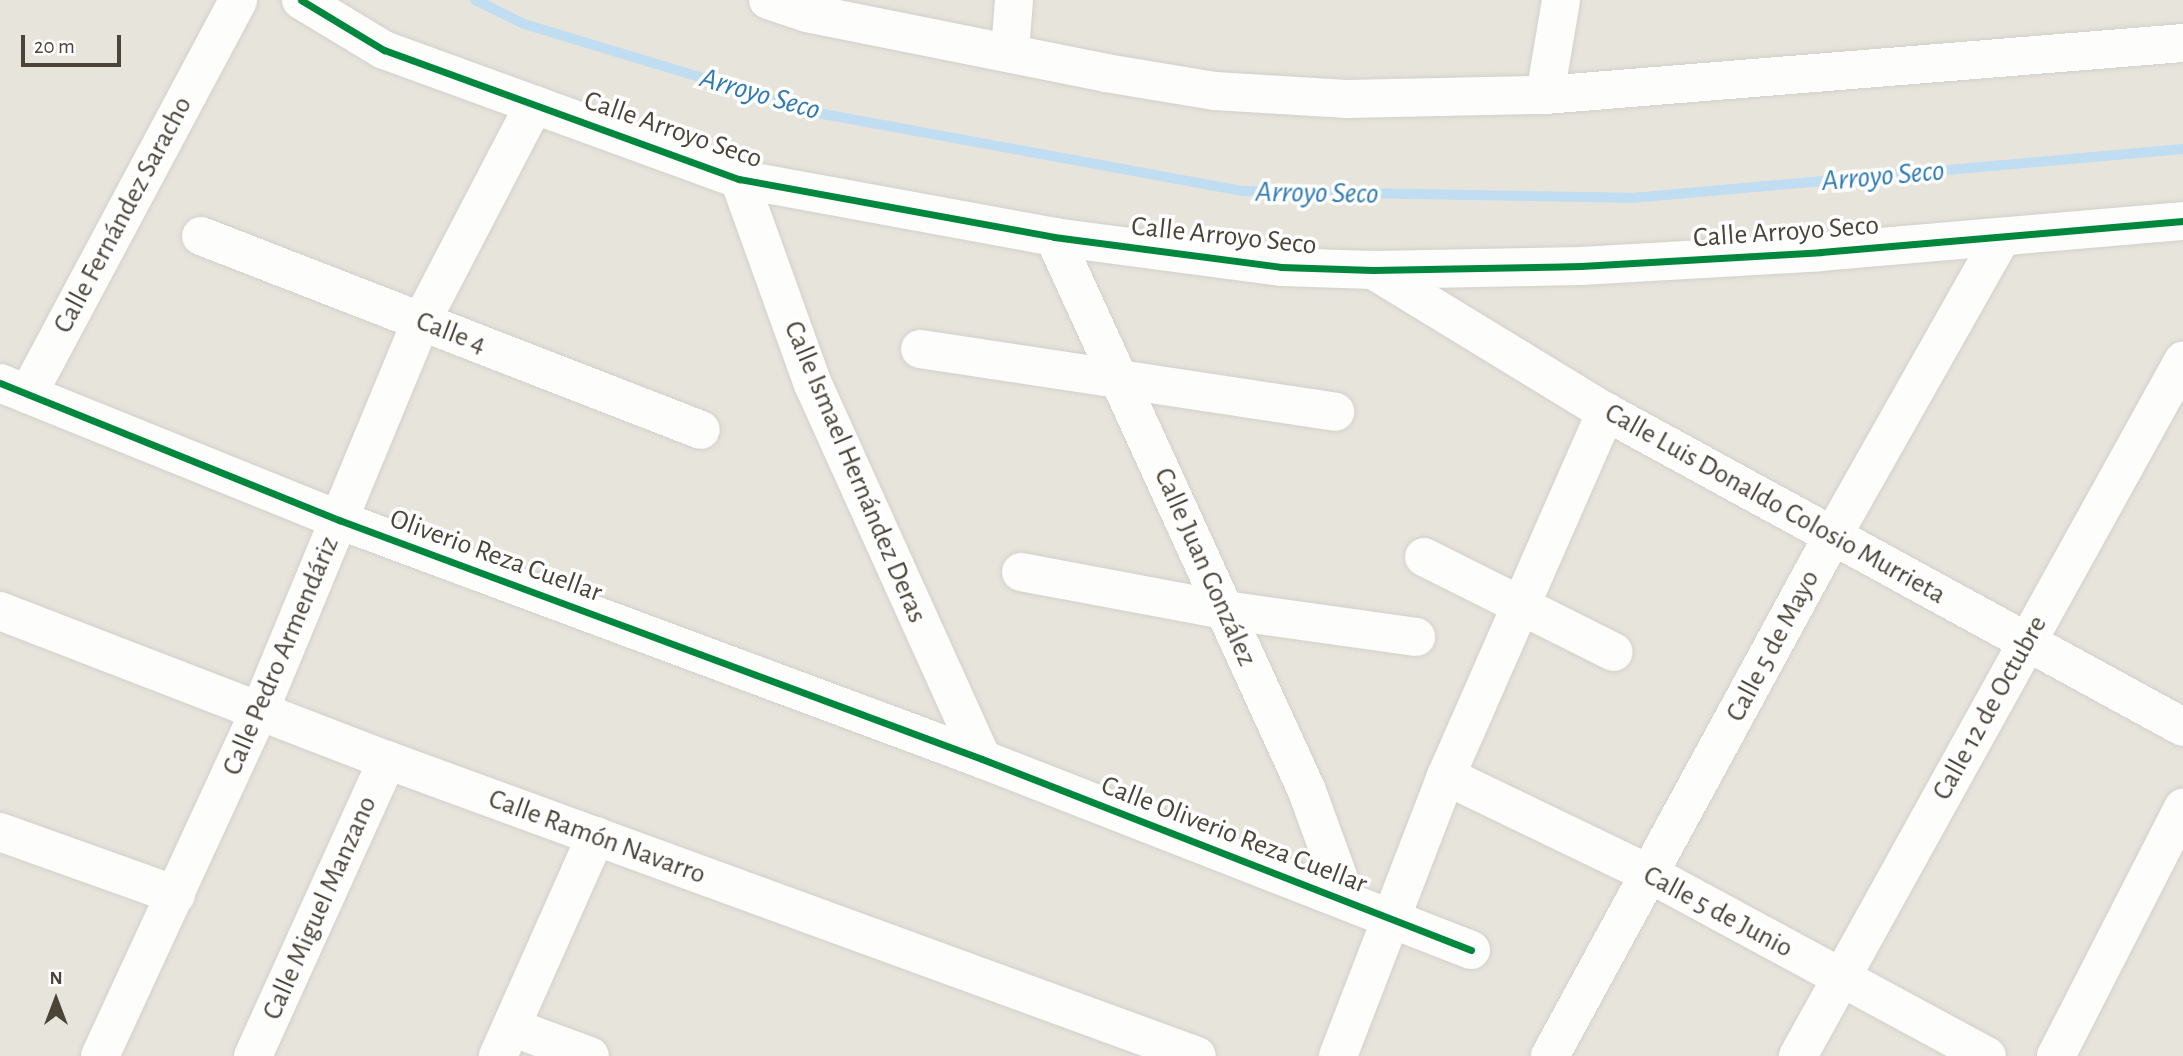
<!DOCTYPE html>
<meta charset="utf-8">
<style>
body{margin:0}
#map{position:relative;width:2183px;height:1056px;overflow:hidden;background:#f4f2ee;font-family:"Alegreya Sans",sans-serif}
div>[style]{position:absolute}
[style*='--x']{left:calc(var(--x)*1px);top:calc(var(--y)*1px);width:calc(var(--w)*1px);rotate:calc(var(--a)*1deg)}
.residential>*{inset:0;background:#e7e4dc}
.stream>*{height:10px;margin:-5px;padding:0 5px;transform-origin:5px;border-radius:5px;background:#c0ddf1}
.roads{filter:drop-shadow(0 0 2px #d2d0cb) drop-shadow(0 0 2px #d2d0cb)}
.minor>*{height:38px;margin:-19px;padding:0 19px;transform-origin:19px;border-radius:19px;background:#fdfdfc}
.cycleway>*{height:7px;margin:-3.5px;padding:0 3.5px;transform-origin:3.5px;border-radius:3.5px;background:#00873e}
span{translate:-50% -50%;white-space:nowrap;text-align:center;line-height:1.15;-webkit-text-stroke:7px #fff;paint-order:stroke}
.street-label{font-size:28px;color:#4b4439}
.water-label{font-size:30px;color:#2e7ab2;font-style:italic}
.north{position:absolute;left:21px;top:965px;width:70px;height:70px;-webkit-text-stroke:5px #fff;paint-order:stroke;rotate:0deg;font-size:19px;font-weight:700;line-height:28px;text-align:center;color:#4b4439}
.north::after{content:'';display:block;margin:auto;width:24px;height:32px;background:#4b4439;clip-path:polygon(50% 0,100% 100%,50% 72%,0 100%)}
.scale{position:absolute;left:21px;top:35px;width:100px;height:32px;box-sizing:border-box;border:4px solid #4b4439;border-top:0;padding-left:9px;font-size:21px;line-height:24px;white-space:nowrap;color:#4b4439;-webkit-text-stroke:5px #fff;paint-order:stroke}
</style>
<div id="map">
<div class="residential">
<div style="clip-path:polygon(0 0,2183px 0,2183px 1056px,0 1056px)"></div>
</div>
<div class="stream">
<div style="--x:475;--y:0;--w:55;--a:26.1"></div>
<div style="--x:524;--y:24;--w:312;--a:16.8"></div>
<div style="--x:823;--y:114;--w:427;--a:10.4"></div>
<div style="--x:1243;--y:191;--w:389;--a:1"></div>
<div style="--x:1632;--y:198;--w:553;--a:-5.08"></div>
</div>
<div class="roads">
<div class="minor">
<div style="--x:301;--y:0;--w:97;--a:31.1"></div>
<div style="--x:384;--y:50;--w:378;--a:20"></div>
<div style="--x:739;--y:179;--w:320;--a:10.4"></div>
<div style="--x:1054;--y:237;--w:229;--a:7.5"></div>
<div style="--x:1281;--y:267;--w:92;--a:1.9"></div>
<div style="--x:1373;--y:270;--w:208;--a:-1.1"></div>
<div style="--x:1581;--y:266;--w:240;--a:-3.3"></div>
<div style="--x:1821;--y:252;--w:363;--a:-4.9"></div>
<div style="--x:768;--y:0;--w:41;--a:18.4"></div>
<div style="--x:807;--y:13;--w:305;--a:11.3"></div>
<div style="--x:1106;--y:73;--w:110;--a:9.4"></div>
<div style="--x:1215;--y:91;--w:132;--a:3.5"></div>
<div style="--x:1347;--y:99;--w:198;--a:-1.2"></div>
<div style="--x:1545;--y:95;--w:640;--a:-4.66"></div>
<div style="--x:1010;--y:51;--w:51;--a:-85.5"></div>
<div style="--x:1545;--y:95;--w:96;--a:-80.4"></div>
<div style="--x:739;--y:179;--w:216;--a:70.2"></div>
<div style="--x:812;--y:382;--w:414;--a:65.7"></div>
<div style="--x:201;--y:236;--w:536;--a:21.21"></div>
<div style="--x:1054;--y:237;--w:609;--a:65.45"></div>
<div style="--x:1307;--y:791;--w:117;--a:70"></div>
<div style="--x:1373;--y:270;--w:273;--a:31.4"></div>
<div style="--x:1606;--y:412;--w:657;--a:28.63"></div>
<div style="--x:920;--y:349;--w:420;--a:8.6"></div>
<div style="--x:0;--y:383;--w:366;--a:22"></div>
<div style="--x:339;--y:520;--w:686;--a:20.39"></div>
<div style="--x:982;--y:759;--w:525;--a:21.34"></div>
<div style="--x:28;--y:394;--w:446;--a:-61.9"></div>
<div style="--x:1424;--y:557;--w:212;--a:26.6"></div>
<div style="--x:1021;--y:572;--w:207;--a:10.6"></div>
<div style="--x:1224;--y:610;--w:194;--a:8"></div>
<div style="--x:0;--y:611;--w:415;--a:21.1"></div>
<div style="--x:387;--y:760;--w:862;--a:20.07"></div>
<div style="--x:1446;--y:776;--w:226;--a:25.7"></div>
<div style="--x:1650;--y:874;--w:383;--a:28.4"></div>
<div style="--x:0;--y:832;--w:187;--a:19.7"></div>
<div style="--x:511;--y:1027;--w:84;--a:20.2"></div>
<div style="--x:100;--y:1056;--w:381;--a:-65.2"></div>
<div style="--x:260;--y:710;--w:420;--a:-67.5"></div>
<div style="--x:421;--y:322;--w:245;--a:-62.5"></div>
<div style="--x:253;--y:1056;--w:325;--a:-65.6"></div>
<div style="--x:498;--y:1056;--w:241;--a:-66"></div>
<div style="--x:1338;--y:1056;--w:300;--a:-68.9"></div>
<div style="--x:1446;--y:776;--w:398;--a:-66.3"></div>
<div style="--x:1550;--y:1056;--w:591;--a:-61.48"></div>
<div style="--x:1832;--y:537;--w:343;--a:-60.5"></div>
<div style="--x:1798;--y:1056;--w:795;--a:-61.02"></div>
<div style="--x:2056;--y:1056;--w:279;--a:-62.9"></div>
</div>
</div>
<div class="cycleway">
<div style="--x:301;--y:0;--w:97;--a:31.1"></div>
<div style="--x:384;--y:50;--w:378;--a:20"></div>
<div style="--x:739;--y:179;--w:320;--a:10.4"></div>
<div style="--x:1054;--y:237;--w:229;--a:7.5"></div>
<div style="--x:1281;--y:267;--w:92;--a:1.9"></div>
<div style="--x:1373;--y:270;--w:208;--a:-1.1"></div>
<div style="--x:1581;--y:266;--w:240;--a:-3.3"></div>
<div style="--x:1821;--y:252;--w:363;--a:-4.9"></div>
<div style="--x:0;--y:383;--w:366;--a:22"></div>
<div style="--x:339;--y:520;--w:686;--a:20.39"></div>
<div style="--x:982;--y:759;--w:525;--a:21.34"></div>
</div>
<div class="street-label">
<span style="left:673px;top:130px;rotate:19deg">Calle Arroyo Seco</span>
<span style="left:123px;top:215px;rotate:-62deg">Calle Fernández Saracho</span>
<span style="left:1786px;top:232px;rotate:-4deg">Calle Arroyo Seco</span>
<span style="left:1224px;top:236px;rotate:6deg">Calle Arroyo Seco</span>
<span style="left:451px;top:333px;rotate:21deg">Calle 4</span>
<span style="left:855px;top:472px;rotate:67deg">Calle Ismael Hernández Deras</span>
<span style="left:1775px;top:504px;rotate:29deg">Calle Luis Donaldo Colosio Murrieta</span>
<span style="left:496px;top:556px;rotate:20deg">Oliverio Reza Cuellar</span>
<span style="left:1205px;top:567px;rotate:66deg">Calle Juan González</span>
<span style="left:1773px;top:646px;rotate:-62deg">Calle 5 de Mayo</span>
<span style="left:281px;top:656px;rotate:-67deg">Calle Pedro Armendáriz</span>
<span style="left:1990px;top:708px;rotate:-61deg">Calle 12 de Octubre</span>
<span style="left:1234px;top:835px;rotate:21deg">Calle Oliverio Reza Cuellar</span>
<span style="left:597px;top:837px;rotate:20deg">Calle Ramón Navarro</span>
<span style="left:320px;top:908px;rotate:-66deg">Calle Miguel Manzano</span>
<span style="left:1718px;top:912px;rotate:28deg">Calle 5 de Junio</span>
</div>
<div class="water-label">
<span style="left:760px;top:94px;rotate:16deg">Arroyo Seco</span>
<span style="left:1883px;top:176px;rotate:-5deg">Arroyo Seco</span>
<span style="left:1317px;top:193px;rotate:1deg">Arroyo Seco</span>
</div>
<div class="north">N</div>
<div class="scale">20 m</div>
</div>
